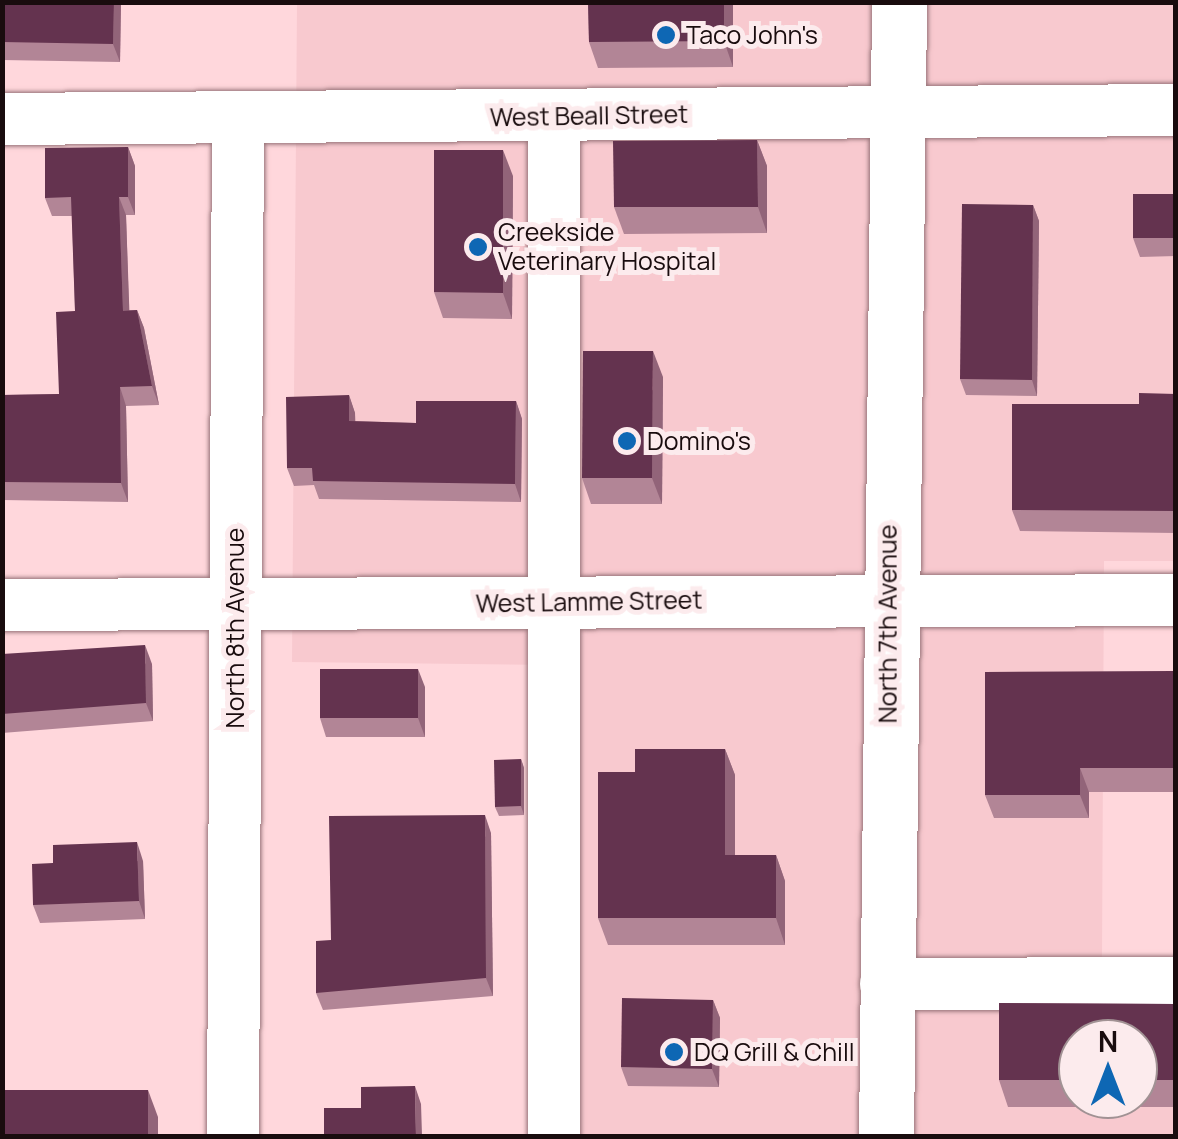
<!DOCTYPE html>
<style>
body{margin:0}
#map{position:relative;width:1178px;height:1139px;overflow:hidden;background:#ffd7dc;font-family:Manrope,sans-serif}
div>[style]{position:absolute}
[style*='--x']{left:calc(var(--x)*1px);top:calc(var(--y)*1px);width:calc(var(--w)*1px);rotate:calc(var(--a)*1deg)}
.built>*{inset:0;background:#f8c9cf}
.roads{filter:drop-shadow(0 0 2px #99757a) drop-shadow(0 0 2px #99757a)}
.minor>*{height:52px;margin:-26px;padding:0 26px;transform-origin:26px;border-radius:26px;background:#fff}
.major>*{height:55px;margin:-27.5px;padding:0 27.5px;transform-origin:27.5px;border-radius:27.5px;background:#fff}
.wall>*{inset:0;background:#b28596}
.shaded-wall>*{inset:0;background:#926479}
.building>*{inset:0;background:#64334f}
.dots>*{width:28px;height:28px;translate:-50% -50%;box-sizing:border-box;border:5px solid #fcebed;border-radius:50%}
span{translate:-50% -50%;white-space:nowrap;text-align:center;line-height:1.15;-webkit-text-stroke:10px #fcebed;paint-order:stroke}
.poi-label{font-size:25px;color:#190c0e}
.left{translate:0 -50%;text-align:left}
.street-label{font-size:25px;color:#190c0e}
.frame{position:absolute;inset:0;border:5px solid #190c0e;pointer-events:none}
.north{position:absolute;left:1058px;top:1019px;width:100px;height:100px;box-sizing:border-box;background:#fcebed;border:2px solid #a19294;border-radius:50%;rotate:0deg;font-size:28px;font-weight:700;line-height:40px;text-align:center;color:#190c0e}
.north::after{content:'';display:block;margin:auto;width:35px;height:45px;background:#0e67b4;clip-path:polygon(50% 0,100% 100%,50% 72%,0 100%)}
</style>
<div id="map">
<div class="built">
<div style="clip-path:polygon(evenodd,297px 3px,1175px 3px,1175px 561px,1104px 561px,1102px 958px,1175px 959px,1175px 1136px,554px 1136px,557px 665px,292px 662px,297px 3px,1078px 1039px,1138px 1039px,1138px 1099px,1078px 1099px,1078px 1039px)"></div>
</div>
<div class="roads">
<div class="minor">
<div style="--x:2;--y:119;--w:1174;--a:-0.44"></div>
<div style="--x:2;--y:605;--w:1174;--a:-0.24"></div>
<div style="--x:886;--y:984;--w:290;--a:-0.2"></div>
<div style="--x:233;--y:1136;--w:1017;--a:-89.72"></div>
<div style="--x:554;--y:1136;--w:1020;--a:-90"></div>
</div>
<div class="major">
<div style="--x:886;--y:1136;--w:1134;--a:-89.34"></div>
</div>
</div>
<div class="wall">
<div style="clip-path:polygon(2px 2px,121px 2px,120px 62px,2px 60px)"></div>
<div style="clip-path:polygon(588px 2px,733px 2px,733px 67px,598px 68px,589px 42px)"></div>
<div style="clip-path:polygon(757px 140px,767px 166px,767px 233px,624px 234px,614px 207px)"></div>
<div style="clip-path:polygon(128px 147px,135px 166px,135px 215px,126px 215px,129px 310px,137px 310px,144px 328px,159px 405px,126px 406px,128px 502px,2px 500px,2px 395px,59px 394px,75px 311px,72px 216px,52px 216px,45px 198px)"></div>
<div style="clip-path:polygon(513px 176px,512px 319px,443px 318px,434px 292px)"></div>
<div style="clip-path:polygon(1176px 194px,1176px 256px,1140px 257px,1133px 238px)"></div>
<div style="clip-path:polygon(1033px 205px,1039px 221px,1037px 396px,966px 395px,960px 379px)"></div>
<div style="clip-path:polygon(663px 377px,662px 504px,591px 504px,582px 478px)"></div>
<div style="clip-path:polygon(1176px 394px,1176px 533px,1020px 531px,1012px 510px,1139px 404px)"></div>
<div style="clip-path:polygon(349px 395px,355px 413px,355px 421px,416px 423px,516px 401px,522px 419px,521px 502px,319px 499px,314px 485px,294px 486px,287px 468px)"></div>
<div style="clip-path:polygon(2px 654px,152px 664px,153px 721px,2px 733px)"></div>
<div style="clip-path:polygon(1173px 671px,1176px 677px,1176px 792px,1089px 792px,1089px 818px,994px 818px,985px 795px)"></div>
<div style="clip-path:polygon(425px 687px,425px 737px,326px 737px,320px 718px)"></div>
<div style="clip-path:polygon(725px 749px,735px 775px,735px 855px,776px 855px,785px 881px,785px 945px,608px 945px,598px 918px,635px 772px)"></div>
<div style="clip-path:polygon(521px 759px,524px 768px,524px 815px,499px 816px,495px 807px)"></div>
<div style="clip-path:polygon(491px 833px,493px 996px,323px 1010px,316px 993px,331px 940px)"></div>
<div style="clip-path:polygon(143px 861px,145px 919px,40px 923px,33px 905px,53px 863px)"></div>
<div style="clip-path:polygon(713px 1000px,720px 1018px,719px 1087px,628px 1086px,621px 1067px)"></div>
<div style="clip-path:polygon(evenodd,999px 1003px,1176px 1004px,1176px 1107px,1008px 1107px,999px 1080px,999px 1003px,1078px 1039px,1138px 1039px,1138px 1099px,1078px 1099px,1078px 1039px)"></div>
</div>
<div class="shaded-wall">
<div style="clip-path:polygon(114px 2px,121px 2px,120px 62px,113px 44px)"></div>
<div style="clip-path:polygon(724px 2px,733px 2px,733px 67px,724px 41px)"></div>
<div style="clip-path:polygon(757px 140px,767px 166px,767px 233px,758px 207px)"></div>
<div style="clip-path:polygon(128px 147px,135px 166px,135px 215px,128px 197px)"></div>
<div style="clip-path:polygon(503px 150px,513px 176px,512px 319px,503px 293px)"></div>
<div style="clip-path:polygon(119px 197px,126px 215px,130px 329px,123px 311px)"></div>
<div style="clip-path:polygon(1033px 205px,1039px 221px,1037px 396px,1032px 380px)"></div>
<div style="clip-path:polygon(137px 310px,144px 328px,159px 405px,152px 386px)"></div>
<div style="clip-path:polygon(653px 351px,663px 377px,662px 504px,652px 478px)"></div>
<div style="clip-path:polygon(120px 387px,126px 406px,128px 502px,121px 483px)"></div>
<div style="clip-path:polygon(349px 395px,355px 413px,356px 438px,349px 421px)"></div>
<div style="clip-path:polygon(516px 401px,522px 419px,521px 502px,515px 484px)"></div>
<div style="clip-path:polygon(145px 645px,152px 664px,153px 721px,146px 703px)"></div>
<div style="clip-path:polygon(418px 669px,425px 687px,425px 737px,418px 718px)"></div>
<div style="clip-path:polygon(725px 749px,735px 775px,735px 881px,725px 855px)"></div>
<div style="clip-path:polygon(521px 759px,524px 768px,524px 815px,521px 806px)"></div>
<div style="clip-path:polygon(1080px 768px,1089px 792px,1089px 818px,1080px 795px)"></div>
<div style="clip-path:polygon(485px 815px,491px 833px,493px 996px,486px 978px)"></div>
<div style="clip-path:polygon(137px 842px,143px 861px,145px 919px,139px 901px)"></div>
<div style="clip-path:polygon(776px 855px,785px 881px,785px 945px,776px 918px)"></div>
<div style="clip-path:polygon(713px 1000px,720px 1018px,719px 1087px,712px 1069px)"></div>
<div style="clip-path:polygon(415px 1086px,421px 1104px,422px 1136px,416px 1136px)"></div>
<div style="clip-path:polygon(148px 1090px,158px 1117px,158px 1136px,148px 1136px)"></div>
</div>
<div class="building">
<div style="clip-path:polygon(2px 2px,114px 2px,113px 44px,2px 42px)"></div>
<div style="clip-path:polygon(588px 2px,724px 2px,724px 41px,589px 42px)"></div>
<div style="clip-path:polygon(757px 140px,758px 207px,614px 207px,613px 141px)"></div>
<div style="clip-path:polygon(128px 147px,128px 197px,119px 197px,123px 311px,137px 310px,152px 386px,120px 387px,121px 483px,2px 482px,2px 395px,59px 394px,56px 312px,75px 311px,71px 197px,45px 198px,45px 148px)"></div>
<div style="clip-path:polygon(434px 150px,503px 150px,503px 293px,434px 292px)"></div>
<div style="clip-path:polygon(1133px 194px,1176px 194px,1176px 238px,1133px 238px)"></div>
<div style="clip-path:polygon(962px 204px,1033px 205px,1032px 380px,960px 379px)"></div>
<div style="clip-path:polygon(583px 351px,653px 351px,652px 478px,582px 478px)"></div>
<div style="clip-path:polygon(1139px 393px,1176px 394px,1176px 511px,1012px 510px,1012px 404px,1139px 404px)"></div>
<div style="clip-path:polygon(349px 395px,349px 421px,416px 423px,416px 401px,516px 401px,515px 484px,313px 481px,312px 468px,287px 468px,286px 397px)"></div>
<div style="clip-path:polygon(145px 645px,146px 703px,2px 714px,2px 654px)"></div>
<div style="clip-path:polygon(320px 669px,418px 669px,418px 718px,320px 718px)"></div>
<div style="clip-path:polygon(1173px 671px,1173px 684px,1176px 684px,1174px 768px,1080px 768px,1080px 795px,985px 795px,985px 672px)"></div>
<div style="clip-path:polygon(635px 749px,725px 749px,725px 855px,776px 855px,776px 918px,598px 918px,598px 772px,635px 772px)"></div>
<div style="clip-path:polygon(521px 759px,521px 806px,495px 807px,494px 760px)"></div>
<div style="clip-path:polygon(485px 815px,486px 978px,316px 993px,316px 941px,331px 940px,329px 816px)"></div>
<div style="clip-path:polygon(137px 842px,139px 901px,33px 905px,32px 864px,53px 863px,53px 845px)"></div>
<div style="clip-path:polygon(1173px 861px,1176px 861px,1176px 904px,1173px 904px)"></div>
<div style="clip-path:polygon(622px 998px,713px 1000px,712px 1069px,621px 1067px)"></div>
<div style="clip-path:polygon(999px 1003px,1176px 1004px,1176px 1080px,1138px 1080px,1138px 1039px,1078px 1039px,1078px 1080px,999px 1080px)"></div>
<div style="clip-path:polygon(415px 1086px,416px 1136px,324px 1136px,324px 1108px,361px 1108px,361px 1087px)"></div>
<div style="clip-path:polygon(2px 1090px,148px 1090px,148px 1136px,2px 1136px)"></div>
</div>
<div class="dots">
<div style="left:666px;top:35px;background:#0e67b4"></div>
<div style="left:478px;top:247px;background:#0e67b4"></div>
<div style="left:627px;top:441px;background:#0e67b4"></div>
<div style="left:674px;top:1052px;background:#0e67b4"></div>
</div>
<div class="poi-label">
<span class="left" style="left:686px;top:35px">Taco John's</span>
<span class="left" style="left:498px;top:247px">Creekside<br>Veterinary Hospital</span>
<span class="left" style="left:647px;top:441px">Domino's</span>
<span class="left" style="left:694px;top:1052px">DQ Grill &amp; Chill</span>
</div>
<div class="street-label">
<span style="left:589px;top:116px;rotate:-1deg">West Beall Street</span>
<span style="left:589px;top:602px;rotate:-1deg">West Lamme Street</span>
<span style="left:888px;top:624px;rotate:-90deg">North 7th Avenue</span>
<span style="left:235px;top:628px;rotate:-90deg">North 8th Avenue</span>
</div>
<div class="frame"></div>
<div class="north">N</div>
</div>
